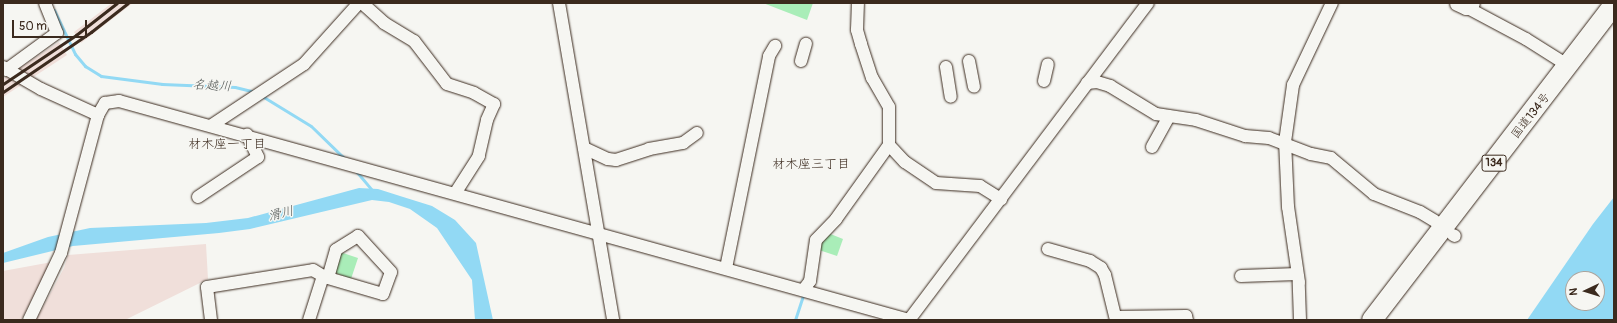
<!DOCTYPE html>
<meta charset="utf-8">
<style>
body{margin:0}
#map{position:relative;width:1617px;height:323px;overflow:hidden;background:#f6f6f2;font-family:Pangolin,"Klee One",sans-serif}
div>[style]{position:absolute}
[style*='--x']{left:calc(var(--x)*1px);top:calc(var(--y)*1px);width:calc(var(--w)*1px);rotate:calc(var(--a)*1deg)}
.built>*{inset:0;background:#f0dfda}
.green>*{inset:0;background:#a9edb8}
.water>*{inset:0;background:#92d9f4}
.stream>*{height:3px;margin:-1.5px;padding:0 1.5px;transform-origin:1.5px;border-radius:1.5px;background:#92d9f4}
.roads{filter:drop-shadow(0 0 1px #3b2a1e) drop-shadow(0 0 1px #3b2a1e)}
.minor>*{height:12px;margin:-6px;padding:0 6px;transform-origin:6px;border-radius:6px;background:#f6f6f2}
.tertiary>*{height:15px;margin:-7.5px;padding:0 7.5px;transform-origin:7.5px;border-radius:7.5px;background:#f6f6f2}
.trunk>*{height:20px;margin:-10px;padding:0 10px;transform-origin:10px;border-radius:10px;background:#f6f6f2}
.rail>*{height:3px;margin:-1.5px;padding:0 1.5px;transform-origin:1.5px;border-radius:1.5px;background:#3b2a1e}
span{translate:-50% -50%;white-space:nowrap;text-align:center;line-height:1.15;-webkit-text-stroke:3px #f6f6f2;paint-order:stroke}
.shield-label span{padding:1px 3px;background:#f6f6f2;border:1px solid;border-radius:3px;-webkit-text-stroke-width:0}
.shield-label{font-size:11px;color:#3b2a1e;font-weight:700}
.street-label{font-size:12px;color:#3b2a1e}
.water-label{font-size:13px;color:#515654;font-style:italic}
.neighbourhood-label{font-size:13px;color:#3b2a1e}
.frame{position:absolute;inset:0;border:4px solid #3b2a1e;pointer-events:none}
.north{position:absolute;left:1565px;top:271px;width:40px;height:40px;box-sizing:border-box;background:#f6f6f2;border:1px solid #aba49d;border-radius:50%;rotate:266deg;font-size:11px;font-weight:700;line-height:16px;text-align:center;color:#3b2a1e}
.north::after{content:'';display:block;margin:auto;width:14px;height:18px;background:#3b2a1e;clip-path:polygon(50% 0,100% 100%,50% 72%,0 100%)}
.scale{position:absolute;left:12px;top:20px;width:75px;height:18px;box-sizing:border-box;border:2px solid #3b2a1e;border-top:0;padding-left:5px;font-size:12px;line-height:14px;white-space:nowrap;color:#3b2a1e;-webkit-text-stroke:3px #f6f6f2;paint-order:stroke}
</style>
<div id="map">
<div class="built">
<div style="clip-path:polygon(112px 3px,133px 3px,81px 43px,74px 32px)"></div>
<div style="clip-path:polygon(59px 42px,67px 55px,3px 97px,3px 79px)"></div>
<div style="clip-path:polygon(206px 244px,208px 279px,125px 320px,36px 320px,64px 268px,68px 255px)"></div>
<div style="clip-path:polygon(52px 262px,21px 320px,3px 320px,3px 271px)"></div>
</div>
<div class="green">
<div style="clip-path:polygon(763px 3px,813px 3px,807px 20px)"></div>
<div style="clip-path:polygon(828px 233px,843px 239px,837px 256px,819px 250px,820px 241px)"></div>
<div style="clip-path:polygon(340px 252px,358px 258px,351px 279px,333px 272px)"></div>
</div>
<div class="water">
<div style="clip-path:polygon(359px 188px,378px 189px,400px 196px,432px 206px,455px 220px,476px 243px,493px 320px,475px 320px,472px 280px,437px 228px,410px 209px,389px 202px,372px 200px,250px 229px,219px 233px,73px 246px,3px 263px,3px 253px,48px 237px,90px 228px,206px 223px,248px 218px)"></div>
<div style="clip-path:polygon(evenodd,1614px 197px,1614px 320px,1527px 320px,1593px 224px,1614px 197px,1573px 279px,1597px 279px,1597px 303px,1573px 303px,1573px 279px)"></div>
</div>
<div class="stream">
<div style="--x:54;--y:10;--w:49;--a:64.5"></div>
<div style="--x:75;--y:54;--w:16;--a:50"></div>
<div style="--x:85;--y:66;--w:19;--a:32"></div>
<div style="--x:101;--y:76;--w:62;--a:7.5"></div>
<div style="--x:162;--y:84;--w:73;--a:2.4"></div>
<div style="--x:235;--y:87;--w:21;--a:14"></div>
<div style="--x:262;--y:96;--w:57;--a:31.5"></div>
<div style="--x:311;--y:126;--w:49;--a:44.2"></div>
<div style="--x:356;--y:171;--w:25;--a:50"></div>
<div style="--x:795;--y:320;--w:25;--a:-72"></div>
</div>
<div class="roads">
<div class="minor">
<div style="--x:362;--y:3;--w:30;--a:42"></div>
<div style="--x:384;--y:23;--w:35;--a:31"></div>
<div style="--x:414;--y:41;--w:54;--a:52.5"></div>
<div style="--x:447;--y:84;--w:28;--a:18"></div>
<div style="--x:474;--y:93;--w:23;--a:29"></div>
<div style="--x:494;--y:104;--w:17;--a:114"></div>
<div style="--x:487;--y:120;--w:37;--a:103"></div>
<div style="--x:479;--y:156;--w:43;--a:122.6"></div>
<div style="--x:559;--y:3;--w:322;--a:80.3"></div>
<div style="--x:1466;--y:7;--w:68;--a:28.1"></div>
<div style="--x:1526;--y:39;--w:41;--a:32.2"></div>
<div style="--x:801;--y:61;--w:18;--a:-74"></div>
<div style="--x:969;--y:61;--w:26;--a:79"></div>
<div style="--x:3;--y:67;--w:44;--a:30.1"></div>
<div style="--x:41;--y:89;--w:63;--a:24.5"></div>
<div style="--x:946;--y:67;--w:30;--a:81"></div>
<div style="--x:6;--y:70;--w:63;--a:-36"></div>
<div style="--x:57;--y:33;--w:32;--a:-112"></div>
<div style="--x:1044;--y:81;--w:17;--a:-77"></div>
<div style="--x:1087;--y:83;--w:10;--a:-6"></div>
<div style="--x:1097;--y:82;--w:14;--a:17"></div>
<div style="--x:1110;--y:86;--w:54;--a:31.3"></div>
<div style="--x:1156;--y:114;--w:40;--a:8.5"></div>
<div style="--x:1196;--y:120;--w:52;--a:18.1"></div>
<div style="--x:1245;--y:136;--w:24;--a:5"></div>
<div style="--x:1269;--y:138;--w:45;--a:20.9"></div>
<div style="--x:1311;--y:154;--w:20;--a:11"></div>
<div style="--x:1331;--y:158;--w:56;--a:39.9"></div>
<div style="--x:1374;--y:194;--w:49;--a:21.4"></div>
<div style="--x:1420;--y:212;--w:17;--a:31"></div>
<div style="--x:212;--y:125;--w:110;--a:-33.5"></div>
<div style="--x:304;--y:64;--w:82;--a:-48"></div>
<div style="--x:889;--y:145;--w:23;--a:47"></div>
<div style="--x:905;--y:162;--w:37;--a:34"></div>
<div style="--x:936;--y:183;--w:44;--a:3.9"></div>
<div style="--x:980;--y:186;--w:25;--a:32"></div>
<div style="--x:1152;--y:147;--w:35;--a:-61"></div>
<div style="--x:584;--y:148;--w:26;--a:25"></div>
<div style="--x:608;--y:159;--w:8;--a:7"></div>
<div style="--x:616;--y:160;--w:35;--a:-18"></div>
<div style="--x:649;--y:149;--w:35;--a:-10"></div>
<div style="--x:683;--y:143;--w:17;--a:-36"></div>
<div style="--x:198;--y:197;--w:72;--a:-33.7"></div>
<div style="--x:258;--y:157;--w:25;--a:-116"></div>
<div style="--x:1453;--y:235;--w:2;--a:27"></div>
<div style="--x:1048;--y:249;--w:44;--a:15.9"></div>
<div style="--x:1090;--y:261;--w:13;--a:32"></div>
<div style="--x:1101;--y:268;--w:8;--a:60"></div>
<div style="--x:1105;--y:275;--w:46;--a:76.3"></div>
<div style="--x:726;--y:268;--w:216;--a:-78.5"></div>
<div style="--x:769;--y:56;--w:12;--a:-59"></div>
<div style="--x:1241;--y:276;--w:56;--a:-2"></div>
<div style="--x:804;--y:289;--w:10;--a:-53"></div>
<div style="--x:810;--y:281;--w:41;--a:-81.7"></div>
<div style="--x:816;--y:240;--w:29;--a:-46"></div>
<div style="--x:836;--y:219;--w:91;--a:-54.4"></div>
<div style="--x:889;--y:145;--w:38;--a:-90"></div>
<div style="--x:889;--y:107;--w:34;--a:-120"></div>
<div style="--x:872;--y:78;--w:36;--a:-108"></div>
<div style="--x:861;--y:44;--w:15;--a:-106"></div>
<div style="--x:857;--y:30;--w:27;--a:-88"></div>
<div style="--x:1117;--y:317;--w:69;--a:-0.8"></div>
<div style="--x:1186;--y:316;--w:4;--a:76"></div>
<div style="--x:29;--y:320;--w:74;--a:-64.5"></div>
<div style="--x:61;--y:253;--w:143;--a:-75"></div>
<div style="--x:98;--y:115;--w:14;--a:-60"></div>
<div style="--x:105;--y:103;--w:14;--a:-8"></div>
<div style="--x:119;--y:101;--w:820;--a:15.49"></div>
<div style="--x:211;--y:320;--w:33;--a:-97"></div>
<div style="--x:207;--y:287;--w:107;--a:-9.1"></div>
<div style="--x:313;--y:270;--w:12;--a:31"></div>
<div style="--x:323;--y:276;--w:5;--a:22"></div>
<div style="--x:328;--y:278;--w:57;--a:16.2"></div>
<div style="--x:383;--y:294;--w:23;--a:-70"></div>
<div style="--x:391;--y:272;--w:49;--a:-132.5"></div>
<div style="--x:358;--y:236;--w:26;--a:148"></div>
<div style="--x:336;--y:250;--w:29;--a:106"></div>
<div style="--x:309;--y:320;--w:46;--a:-72.3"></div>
<div style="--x:909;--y:320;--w:397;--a:-53"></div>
<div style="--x:1300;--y:320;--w:38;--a:-92"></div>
<div style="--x:1299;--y:282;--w:76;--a:-98.3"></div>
<div style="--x:1288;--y:207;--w:65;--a:-92.6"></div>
<div style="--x:1285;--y:142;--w:58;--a:-82"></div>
<div style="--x:1293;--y:85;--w:91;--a:-64.6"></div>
</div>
<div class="tertiary">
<div style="--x:1457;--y:3;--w:10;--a:24"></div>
<div style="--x:1466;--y:7;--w:7;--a:-34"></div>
</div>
<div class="trunk">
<div style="--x:1372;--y:320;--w:397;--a:-52.5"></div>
</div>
</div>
<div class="rail">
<div style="--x:3;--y:84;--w:88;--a:-33.9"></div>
<div style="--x:76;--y:35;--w:52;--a:-38"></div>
<div style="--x:3;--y:92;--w:107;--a:-34.3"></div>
<div style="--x:91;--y:32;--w:47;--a:-38.1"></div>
</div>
<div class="shield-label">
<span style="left:1494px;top:163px">134</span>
</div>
<div class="street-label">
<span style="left:1531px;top:116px;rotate:-52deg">国道134号</span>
</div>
<div class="water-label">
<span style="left:212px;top:86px;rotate:3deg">名越川</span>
<span style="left:281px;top:214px;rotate:-14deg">滑川</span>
</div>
<div class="neighbourhood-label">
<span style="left:227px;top:144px">材木座一丁目</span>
<span style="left:811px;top:164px">材木座三丁目</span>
</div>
<div class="frame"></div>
<div class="north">N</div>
<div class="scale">50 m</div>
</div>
